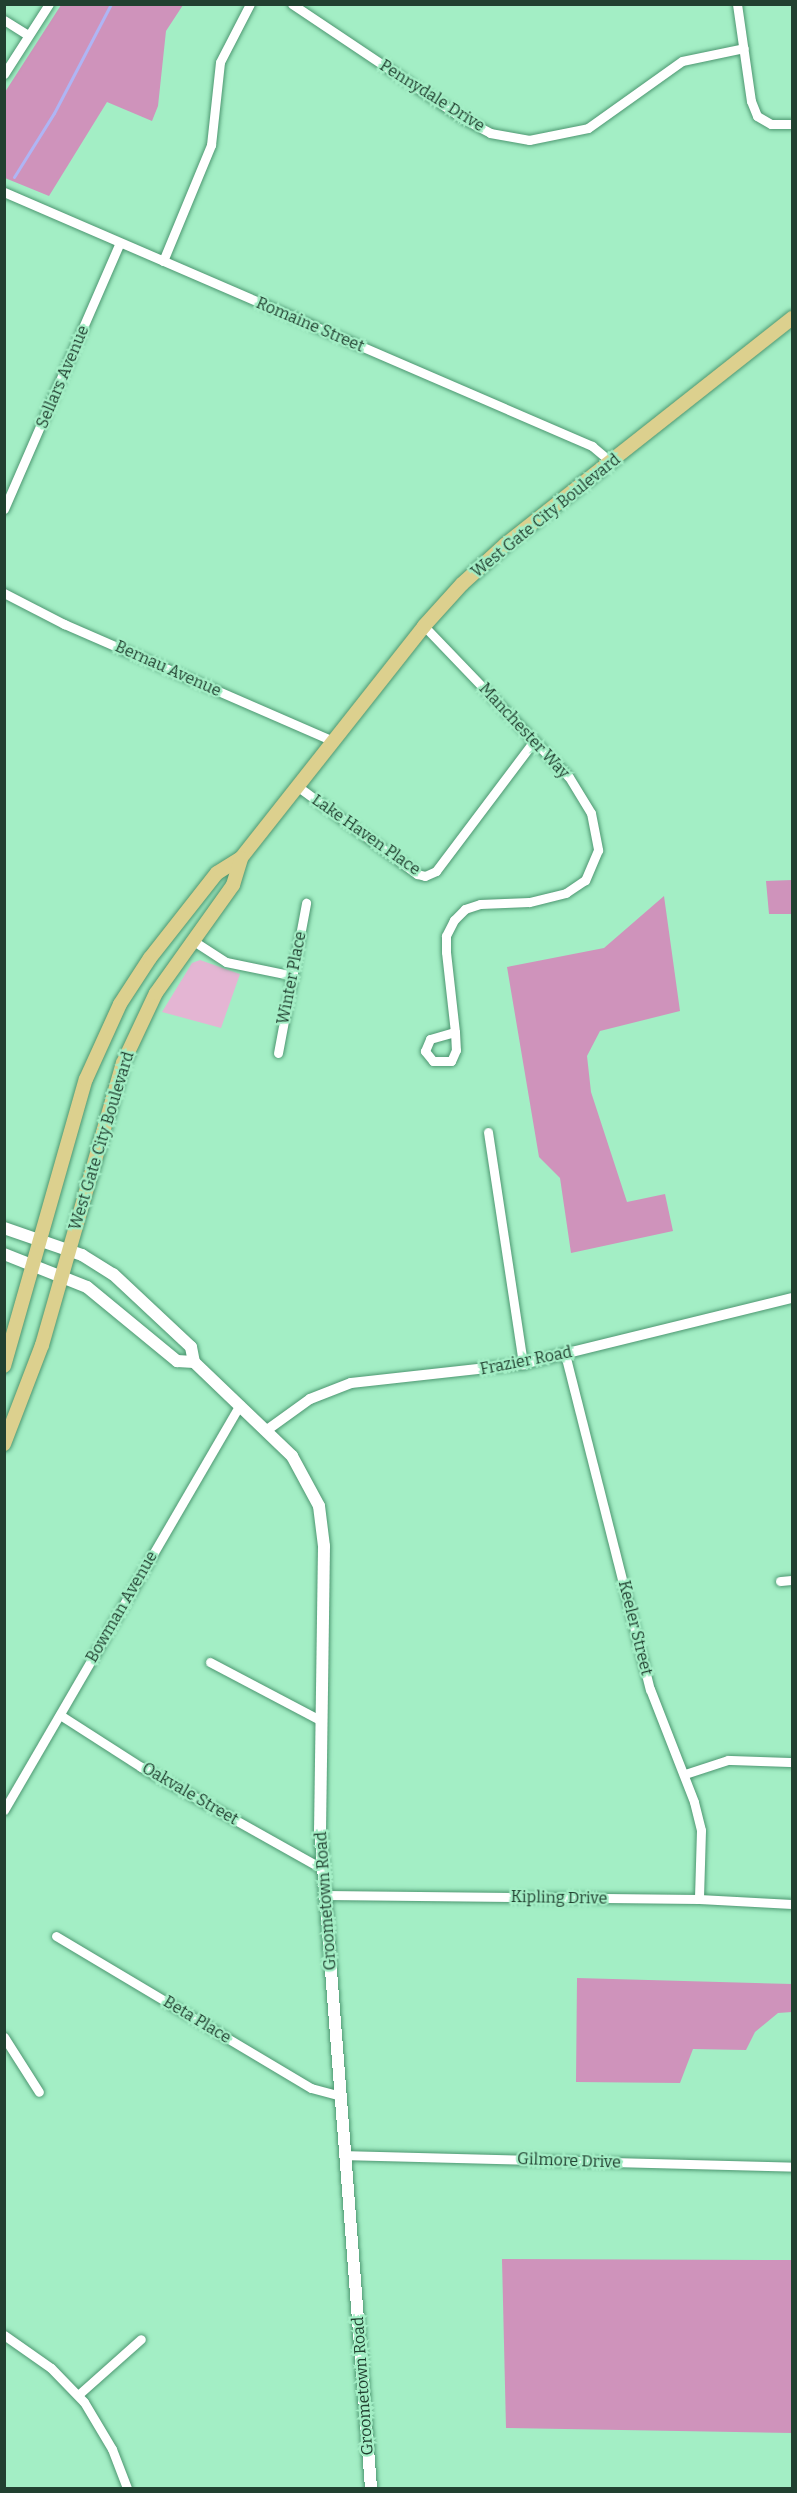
<!DOCTYPE html>
<style>
body{margin:0}
#map{position:relative;width:797px;height:2493px;overflow:hidden;background:#a3eec5;font-family:Bitter,serif}
div>[style]{position:absolute}
[style*='--x']{left:calc(var(--x)*1px);top:calc(var(--y)*1px);width:calc(var(--w)*1px);rotate:calc(var(--a)*1deg)}
.green>*{inset:0;background:#e4b5d3}
.forest>*{inset:0;background:#cf93bb}
.stream>*{height:3px;margin:-1.5px;padding:0 1.5px;transform-origin:1.5px;border-radius:1.5px;background:#afb5f4}
.roads{filter:drop-shadow(0 0 2px #4d9771) drop-shadow(0 0 2px #4d9771)}
.minor>*{height:9px;margin:-4.5px;padding:0 4.5px;transform-origin:4.5px;border-radius:4.5px;background:#fff}
.tertiary>*{height:10px;margin:-5px;padding:0 5px;transform-origin:5px;border-radius:5px;background:#fff}
.secondary>*{height:12px;margin:-6px;padding:0 6px;transform-origin:6px;border-radius:6px;background:#fff}
.primary>*{height:14px;margin:-7px;padding:0 7px;transform-origin:7px;border-radius:7px;background:#dcd08e}
span{translate:-50% -50%;white-space:nowrap;text-align:center;line-height:1.15;-webkit-text-stroke:4.5px #a3eec5;paint-order:stroke}
.street-label{font-size:16px;color:#214030}
.frame{position:absolute;inset:0;border:6px solid #214030;pointer-events:none}
</style>
<div id="map">
<div class="green">
<div style="clip-path:polygon(200px 960px,240px 974px,221px 1028px,162px 1012px,192px 963px)"></div>
</div>
<div class="forest">
<div style="clip-path:polygon(61px 5px,183px 5px,166px 31px,158px 106px,152px 121px,107px 102px,49px 196px,5px 178px,5px 92px)"></div>
<div style="clip-path:polygon(792px 880px,792px 914px,769px 914px,766px 881px)"></div>
<div style="clip-path:polygon(664px 896px,680px 1011px,600px 1031px,587px 1056px,591px 1092px,627px 1202px,665px 1194px,673px 1231px,571px 1253px,560px 1178px,539px 1157px,507px 967px,604px 948px)"></div>
<div style="clip-path:polygon(577px 1978px,792px 1984px,792px 2012px,778px 2013px,755px 2032px,746px 2050px,693px 2049px,680px 2083px,576px 2082px)"></div>
<div style="clip-path:polygon(502px 2259px,792px 2260px,792px 2433px,506px 2428px)"></div>
</div>
<div class="stream">
<div style="--x:14;--y:177;--w:75;--a:-58"></div>
<div style="--x:54;--y:113;--w:123;--a:-62.4"></div>
</div>
<div class="roads">
<div class="minor">
<div style="--x:292;--y:4;--w:207;--a:33.8"></div>
<div style="--x:464;--y:119;--w:30;--a:28"></div>
<div style="--x:490;--y:133;--w:40;--a:10"></div>
<div style="--x:529;--y:140;--w:60;--a:-11.5"></div>
<div style="--x:588;--y:128;--w:115;--a:-35.5"></div>
<div style="--x:682;--y:61;--w:63;--a:-11.8"></div>
<div style="--x:737;--y:4;--w:98;--a:81.8"></div>
<div style="--x:751;--y:101;--w:16;--a:68"></div>
<div style="--x:757;--y:116;--w:16;--a:30"></div>
<div style="--x:771;--y:124;--w:21;--a:0"></div>
<div style="--x:4;--y:20;--w:28;--a:32"></div>
<div style="--x:4;--y:74;--w:83;--a:-57.3"></div>
<div style="--x:4;--y:192;--w:641;--a:23.36"></div>
<div style="--x:592;--y:446;--w:26;--a:40"></div>
<div style="--x:163;--y:261;--w:126;--a:-67.5"></div>
<div style="--x:211;--y:145;--w:83;--a:-83.8"></div>
<div style="--x:220;--y:62;--w:65;--a:-62.7"></div>
<div style="--x:4;--y:509;--w:289;--a:-66.5"></div>
<div style="--x:4;--y:593;--w:68;--a:27.3"></div>
<div style="--x:64;--y:624;--w:293;--a:23.5"></div>
<div style="--x:424;--y:626;--w:209;--a:46.2"></div>
<div style="--x:569;--y:777;--w:42;--a:58.6"></div>
<div style="--x:591;--y:813;--w:38;--a:79"></div>
<div style="--x:598;--y:850;--w:33;--a:113"></div>
<div style="--x:585;--y:880;--w:23;--a:146"></div>
<div style="--x:566;--y:893;--w:38;--a:166"></div>
<div style="--x:529;--y:902;--w:49;--a:177.7"></div>
<div style="--x:480;--y:904;--w:16;--a:162"></div>
<div style="--x:465;--y:909;--w:16;--a:135"></div>
<div style="--x:454;--y:920;--w:18;--a:117"></div>
<div style="--x:446;--y:936;--w:16;--a:90"></div>
<div style="--x:446;--y:952;--w:81;--a:83.6"></div>
<div style="--x:455;--y:1032;--w:18;--a:87"></div>
<div style="--x:456;--y:1050;--w:12;--a:114"></div>
<div style="--x:451;--y:1061;--w:18;--a:180"></div>
<div style="--x:433;--y:1061;--w:13;--a:-129"></div>
<div style="--x:425;--y:1051;--w:13;--a:-67"></div>
<div style="--x:430;--y:1039;--w:26;--a:-16"></div>
<div style="--x:297;--y:786;--w:149;--a:36.3"></div>
<div style="--x:417;--y:874;--w:8;--a:14"></div>
<div style="--x:425;--y:876;--w:12;--a:-24"></div>
<div style="--x:436;--y:871;--w:163;--a:-53"></div>
<div style="--x:192;--y:940;--w:40;--a:32.9"></div>
<div style="--x:226;--y:962;--w:69;--a:11.6"></div>
<div style="--x:278;--y:1053;--w:153;--a:-79.4"></div>
<div style="--x:488;--y:1132;--w:235;--a:81.4"></div>
<div style="--x:565;--y:1354;--w:346;--a:75.8"></div>
<div style="--x:650;--y:1689;--w:121;--a:68.7"></div>
<div style="--x:694;--y:1802;--w:29;--a:76"></div>
<div style="--x:701;--y:1830;--w:69;--a:91.7"></div>
<div style="--x:780;--y:1581;--w:12;--a:-5"></div>
<div style="--x:210;--y:1662;--w:124;--a:27.8"></div>
<div style="--x:60;--y:1715;--w:96;--a:32.7"></div>
<div style="--x:141;--y:1767;--w:209;--a:29.3"></div>
<div style="--x:685;--y:1774;--w:45;--a:-18"></div>
<div style="--x:728;--y:1760;--w:64;--a:1.8"></div>
<div style="--x:4;--y:1810;--w:469;--a:-59.8"></div>
<div style="--x:325;--y:1895;--w:374;--a:0.6"></div>
<div style="--x:699;--y:1899;--w:93;--a:3.1"></div>
<div style="--x:56;--y:1936;--w:297;--a:30.8"></div>
<div style="--x:311;--y:2088;--w:31;--a:15"></div>
<div style="--x:4;--y:2037;--w:65;--a:57.5"></div>
<div style="--x:345;--y:2155;--w:447;--a:1.5"></div>
<div style="--x:4;--y:2335;--w:57;--a:35.1"></div>
<div style="--x:51;--y:2368;--w:47;--a:45.9"></div>
<div style="--x:84;--y:2402;--w:55;--a:59.2"></div>
<div style="--x:112;--y:2449;--w:42;--a:69"></div>
<div style="--x:78;--y:2395;--w:84;--a:-41.6"></div>
</div>
<div class="tertiary">
<div style="--x:267;--y:1430;--w:53;--a:-35.8"></div>
<div style="--x:310;--y:1399;--w:44;--a:-21.3"></div>
<div style="--x:351;--y:1383;--w:173;--a:-6.3"></div>
<div style="--x:523;--y:1364;--w:277;--a:-13.8"></div>
</div>
<div class="secondary">
<div style="--x:4;--y:1228;--w:83;--a:19.1"></div>
<div style="--x:82;--y:1255;--w:36;--a:32"></div>
<div style="--x:113;--y:1274;--w:107;--a:43.1"></div>
<div style="--x:191;--y:1347;--w:15;--a:79"></div>
<div style="--x:194;--y:1362;--w:136;--a:43.8"></div>
<div style="--x:292;--y:1456;--w:57;--a:61.6"></div>
<div style="--x:319;--y:1506;--w:40;--a:82.9"></div>
<div style="--x:324;--y:1546;--w:282;--a:90.8"></div>
<div style="--x:320;--y:1828;--w:662;--a:85.58"></div>
<div style="--x:4;--y:1254;--w:89;--a:21.7"></div>
<div style="--x:87;--y:1287;--w:117;--a:39.4"></div>
<div style="--x:177;--y:1361;--w:17;--a:3"></div>
</div>
<div class="primary">
<div style="--x:4;--y:1366;--w:298;--a:-74.1"></div>
<div style="--x:86;--y:1079;--w:82;--a:-65.6"></div>
<div style="--x:120;--y:1004;--w:55;--a:-56.9"></div>
<div style="--x:150;--y:958;--w:108;--a:-51.8"></div>
<div style="--x:217;--y:873;--w:28;--a:-32"></div>
<div style="--x:241;--y:858;--w:295;--a:-51.7"></div>
<div style="--x:424;--y:626;--w:57;--a:-47.9"></div>
<div style="--x:462;--y:584;--w:59;--a:-42.3"></div>
<div style="--x:506;--y:544;--w:365;--a:-38.3"></div>
<div style="--x:4;--y:1444;--w:106;--a:-69"></div>
<div style="--x:42;--y:1345;--w:293;--a:-74"></div>
<div style="--x:123;--y:1063;--w:77;--a:-64.8"></div>
<div style="--x:156;--y:993;--w:133;--a:-54.5"></div>
<div style="--x:233;--y:885;--w:28;--a:-73"></div>
</div>
</div>
<div class="street-label">
<span style="left:432px;top:96px;rotate:32deg">Pennydale Drive</span>
<span style="left:310px;top:325px;rotate:23deg">Romaine Street</span>
<span style="left:63px;top:377px;rotate:-67deg">Sellars Avenue</span>
<span style="left:546px;top:516px;rotate:-39deg">West Gate City Boulevard</span>
<span style="left:168px;top:669px;rotate:24deg">Bernau Avenue</span>
<span style="left:524px;top:731px;rotate:47deg">Manchester Way</span>
<span style="left:366px;top:835px;rotate:35deg">Lake Haven Place</span>
<span style="left:292px;top:978px;rotate:-79deg">Winter Place</span>
<span style="left:102px;top:1141px;rotate:-73deg">West Gate City Boulevard</span>
<span style="left:526px;top:1361px;rotate:-11deg">Frazier Road</span>
<span style="left:122px;top:1607px;rotate:-60deg">Bowman Avenue</span>
<span style="left:635px;top:1628px;rotate:76deg">Keeler Street</span>
<span style="left:190px;top:1794px;rotate:30deg">Oakvale Street</span>
<span style="left:559px;top:1898px;rotate:1deg">Kipling Drive</span>
<span style="left:326px;top:1901px;rotate:-94deg">Groometown Road</span>
<span style="left:197px;top:2020px;rotate:31deg">Beta Place</span>
<span style="left:569px;top:2161px;rotate:2deg">Gilmore Drive</span>
<span style="left:363px;top:2386px;rotate:-94deg">Groometown Road</span>
</div>
<div class="frame"></div>
</div>
